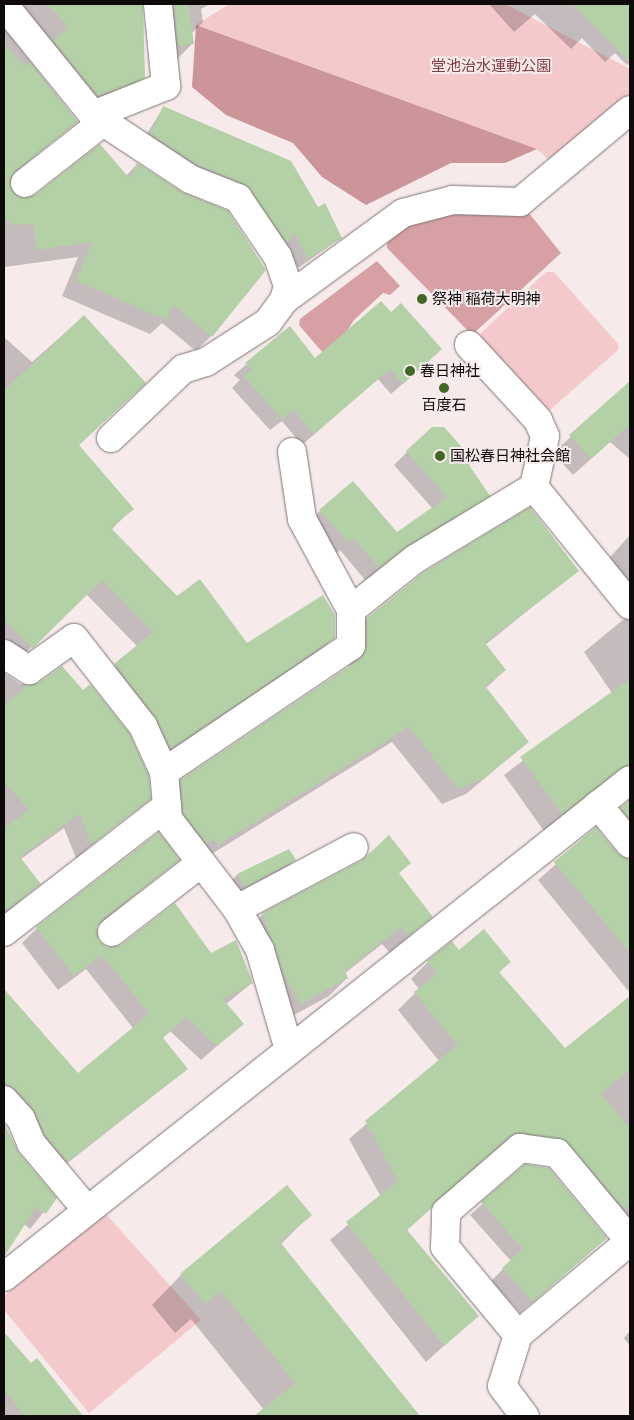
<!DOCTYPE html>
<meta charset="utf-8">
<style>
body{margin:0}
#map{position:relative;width:634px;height:1420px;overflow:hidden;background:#f6eaeb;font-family:Ubuntu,"Noto Sans JP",sans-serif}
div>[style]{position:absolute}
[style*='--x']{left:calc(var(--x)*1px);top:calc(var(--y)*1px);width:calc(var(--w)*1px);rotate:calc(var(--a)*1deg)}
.green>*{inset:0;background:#f4c9cc}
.forest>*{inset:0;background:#d6a0a4}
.water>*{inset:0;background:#cb9599}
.shadow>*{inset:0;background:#0003}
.building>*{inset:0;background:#b4d0a6}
.roads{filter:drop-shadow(0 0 1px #7f7575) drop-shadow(0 0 1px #7f7575)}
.minor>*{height:28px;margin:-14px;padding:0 14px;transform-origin:14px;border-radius:14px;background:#fff}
.dots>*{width:14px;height:14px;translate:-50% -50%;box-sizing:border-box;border:2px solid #f6eaeb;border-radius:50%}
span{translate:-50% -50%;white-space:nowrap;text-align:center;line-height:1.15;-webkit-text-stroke:4px #f6eaeb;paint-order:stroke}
.park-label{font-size:15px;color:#813c45}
.poi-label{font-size:15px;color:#0f0b0b}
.left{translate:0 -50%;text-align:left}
.frame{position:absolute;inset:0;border:5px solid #0f0b0b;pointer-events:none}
</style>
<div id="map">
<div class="green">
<div style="clip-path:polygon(229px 4px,505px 4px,630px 69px,630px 110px,552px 163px,537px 149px,196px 25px)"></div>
<div style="clip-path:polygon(546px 272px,554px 272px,618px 344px,618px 350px,550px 410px,544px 410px,481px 339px,481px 333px)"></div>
<div style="clip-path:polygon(105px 1213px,201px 1320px,89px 1413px,4px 1310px,4px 1296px)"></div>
</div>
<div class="forest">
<div style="clip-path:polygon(457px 209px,528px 212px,561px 253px,472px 335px,387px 248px,387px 243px,410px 223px)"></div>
<div style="clip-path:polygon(377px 261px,400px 286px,390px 295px,383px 293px,354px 320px,329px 360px,299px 325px,300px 319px)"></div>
</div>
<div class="water">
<div style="clip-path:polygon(196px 25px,537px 149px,505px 163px,451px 163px,366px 205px,322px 177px,293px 143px,226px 115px,192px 87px)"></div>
</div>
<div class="shadow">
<div style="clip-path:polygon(4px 4px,141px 4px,144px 77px,128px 92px,82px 111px)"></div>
<div style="clip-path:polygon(142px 4px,210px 4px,201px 9px,203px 22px,191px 34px,192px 44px,177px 59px,155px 10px)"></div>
<div style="clip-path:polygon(489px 4px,630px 4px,630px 62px,627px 65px,615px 53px,605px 62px,582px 38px,571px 49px,535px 14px,514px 32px)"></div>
<div style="clip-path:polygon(4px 28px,77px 121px,12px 175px,8px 185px,19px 199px,126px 176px,137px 164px,211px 336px,196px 351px,162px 323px,150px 334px,62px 296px,78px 257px,4px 267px)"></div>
<div style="clip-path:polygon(163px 108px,341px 238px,298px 268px,285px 243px,234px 194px,140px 145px)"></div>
<div style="clip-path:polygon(84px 316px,77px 446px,132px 509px,111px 530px,177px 597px,247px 644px,334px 637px,319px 653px,155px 763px,100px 680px,138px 647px,86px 594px,12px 666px,4px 660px,4px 337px,32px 362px)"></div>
<div style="clip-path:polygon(289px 328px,315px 359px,430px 360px,391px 394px,378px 379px,302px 445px,282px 421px,270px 430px,232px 388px,240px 380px,234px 375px)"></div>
<div style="clip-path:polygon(630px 383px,630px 459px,610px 442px,573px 475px,553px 453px)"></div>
<div style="clip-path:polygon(407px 452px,468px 466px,488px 496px,365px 580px,340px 550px,335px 555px,307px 524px,320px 511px,397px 533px,433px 509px,394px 465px)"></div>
<div style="clip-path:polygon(630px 535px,630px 587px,604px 564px)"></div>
<div style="clip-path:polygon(577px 571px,485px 645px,505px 670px,486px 688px,528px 742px,466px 794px,442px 804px,392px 742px,202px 860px,165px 797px,181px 781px,349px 668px,351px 634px,367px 618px)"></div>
<div style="clip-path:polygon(630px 614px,630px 993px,538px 880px,596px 829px,624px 860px,629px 859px,604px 826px,628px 803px,626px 788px,602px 784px,544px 831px,504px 775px,612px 693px,584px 652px)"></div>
<div style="clip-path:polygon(4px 673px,20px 684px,38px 684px,149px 798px,76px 858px,64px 828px,21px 859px,39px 884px,4px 915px)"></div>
<div style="clip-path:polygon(288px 851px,294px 860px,278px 876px,229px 902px,221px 891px,237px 875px)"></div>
<div style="clip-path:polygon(178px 860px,96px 927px,98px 942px,106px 948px,211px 954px,252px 983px,226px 1004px,242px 1024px,201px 1060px,170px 1031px,161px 1039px,187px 1069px,51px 1176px,4px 1109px,4px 999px,78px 1074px,133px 1028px,86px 969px,58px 990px,22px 943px,37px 928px)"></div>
<div style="clip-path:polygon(409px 863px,398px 874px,431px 917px,390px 953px,382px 944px,344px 974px,347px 978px,329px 996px,283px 1021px,245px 932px,263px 914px)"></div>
<div style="clip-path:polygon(458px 952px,510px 962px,498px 973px,565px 1050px,630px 998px,630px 1241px,551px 1159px,504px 1149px,492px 1153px,406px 1231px,477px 1316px,426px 1362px,330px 1240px,381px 1197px,349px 1139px,439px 1061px,398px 1010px,419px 989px,411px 979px,428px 962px)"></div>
<div style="clip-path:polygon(4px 1125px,18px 1154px,55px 1198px,30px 1229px,24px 1224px,4px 1248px)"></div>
<div style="clip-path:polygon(525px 1166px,606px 1238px,520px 1313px,491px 1281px,511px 1261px,470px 1215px)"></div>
<div style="clip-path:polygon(310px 1215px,280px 1245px,418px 1416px,256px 1416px,264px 1410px,191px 1319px,175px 1333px,152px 1305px,181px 1275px)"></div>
<div style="clip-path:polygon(630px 1331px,630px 1346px,624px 1338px)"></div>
<div style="clip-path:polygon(4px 1334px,30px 1365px,37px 1360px,81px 1416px,4px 1416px)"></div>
</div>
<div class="building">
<div style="clip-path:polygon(47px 4px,143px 4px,145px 78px,98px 96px,53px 41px,68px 27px)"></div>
<div style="clip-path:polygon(174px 4px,188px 4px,194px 44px,178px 46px)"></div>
<div style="clip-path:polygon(572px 4px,630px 4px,630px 62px)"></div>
<div style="clip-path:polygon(4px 43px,24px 66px,29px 61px,78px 122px,15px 171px,10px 185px,19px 197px,35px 195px,100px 144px,130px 179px,137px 163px,182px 192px,228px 211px,266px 270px,212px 337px,173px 305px,167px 320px,76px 281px,92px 242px,37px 250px,33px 224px,12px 225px,4px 215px)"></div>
<div style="clip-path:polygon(163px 106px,291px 161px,318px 207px,325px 203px,342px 238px,308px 259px,295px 233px,287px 243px,244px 184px,197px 165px,150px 134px)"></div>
<div style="clip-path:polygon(381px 301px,391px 312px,401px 303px,442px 349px,403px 384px,390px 369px,314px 434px,294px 410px,282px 419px,243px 375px,252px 369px,245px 363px,290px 326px,315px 358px)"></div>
<div style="clip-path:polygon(84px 315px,146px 383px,79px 445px,134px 509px,111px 528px,177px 596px,200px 579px,247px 643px,323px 595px,335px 615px,335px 638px,171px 749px,155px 717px,114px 664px,153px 632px,102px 580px,33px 648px,4px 620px,4px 391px)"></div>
<div style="clip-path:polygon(630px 381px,630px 424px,591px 459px,569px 435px)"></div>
<div style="clip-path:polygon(432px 427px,444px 427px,474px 461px,469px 465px,490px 496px,379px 568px,354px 538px,349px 543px,319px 510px,353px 481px,397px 532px,447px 497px,406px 451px)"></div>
<div style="clip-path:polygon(530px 507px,579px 571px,485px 643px,506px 670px,485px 686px,529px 742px,483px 779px,458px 789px,409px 727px,218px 845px,214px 839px,207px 844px,183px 813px,180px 780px,360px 659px,367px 646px,367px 618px,424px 572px)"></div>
<div style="clip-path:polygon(62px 666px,83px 690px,90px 684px,130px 734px,149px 776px,151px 799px,92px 844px,79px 814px,20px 857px,41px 884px,4px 912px,4px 828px,29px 810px,4px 782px,4px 706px,27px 685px,38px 683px)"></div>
<div style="clip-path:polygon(630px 679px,630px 765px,562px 814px,520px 757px)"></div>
<div style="clip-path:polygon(630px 800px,630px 820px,620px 808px)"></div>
<div style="clip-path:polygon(596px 827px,618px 854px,630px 859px,630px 953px,554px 862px)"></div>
<div style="clip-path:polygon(159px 832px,180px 860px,102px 920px,97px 927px,99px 941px,107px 947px,121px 945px,175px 903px,211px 953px,236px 940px,253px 983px,223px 999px,244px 1024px,217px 1046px,186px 1017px,163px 1038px,188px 1069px,67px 1162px,45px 1135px,33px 1109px,15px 1089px,4px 1085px,4px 989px,78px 1073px,149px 1014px,102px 955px,74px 976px,36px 927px)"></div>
<div style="clip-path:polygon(389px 835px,411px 863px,399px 873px,433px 917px,408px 936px,401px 927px,345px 971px,348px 978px,301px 1004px,282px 970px,262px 913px,361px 861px)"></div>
<div style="clip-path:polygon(289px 849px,296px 860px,245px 887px,237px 874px)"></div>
<div style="clip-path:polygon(484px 929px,511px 962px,499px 972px,565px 1048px,630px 996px,630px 1070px,601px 1093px,630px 1129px,630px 1203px,624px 1209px,568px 1143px,522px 1133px,510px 1136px,407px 1230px,479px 1316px,444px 1346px,346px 1222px,398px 1181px,365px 1121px,457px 1045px,414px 992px,437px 974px,427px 961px,452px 941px,459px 950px)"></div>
<div style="clip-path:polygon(4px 1123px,19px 1153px,57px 1198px,46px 1214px,36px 1207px,4px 1257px)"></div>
<div style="clip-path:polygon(525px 1164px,549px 1168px,607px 1238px,533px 1302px,502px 1268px,523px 1249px,481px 1202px)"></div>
<div style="clip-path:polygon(287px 1185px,312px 1215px,280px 1242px,420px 1416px,254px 1416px,295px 1383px,221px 1291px,205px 1304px,180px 1274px)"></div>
<div style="clip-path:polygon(4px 1332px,31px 1363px,37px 1358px,83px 1416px,25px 1416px,4px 1389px)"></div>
</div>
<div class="roads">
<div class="minor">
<div style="--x:4;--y:5;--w:141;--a:51"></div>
<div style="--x:93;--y:115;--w:116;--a:33.4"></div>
<div style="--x:190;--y:179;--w:52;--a:21.6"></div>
<div style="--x:238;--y:198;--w:71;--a:55.9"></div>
<div style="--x:278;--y:257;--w:31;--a:71"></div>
<div style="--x:288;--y:286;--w:15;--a:106"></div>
<div style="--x:284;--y:300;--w:147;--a:-36.2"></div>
<div style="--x:403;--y:213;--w:52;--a:-14.6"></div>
<div style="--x:453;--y:200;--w:67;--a:1.7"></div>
<div style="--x:520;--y:202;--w:143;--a:-39.9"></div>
<div style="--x:93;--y:115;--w:79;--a:-21.7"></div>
<div style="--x:166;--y:86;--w:82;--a:-95.6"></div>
<div style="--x:25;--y:183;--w:99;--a:-38"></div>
<div style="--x:111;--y:438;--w:100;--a:-43.8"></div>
<div style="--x:183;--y:369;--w:24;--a:-17"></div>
<div style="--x:206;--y:362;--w:74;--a:-32.8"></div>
<div style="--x:268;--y:322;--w:27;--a:-54"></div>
<div style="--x:292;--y:452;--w:68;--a:81.5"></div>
<div style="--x:302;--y:519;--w:103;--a:61.7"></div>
<div style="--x:534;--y:487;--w:152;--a:50.9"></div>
<div style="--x:4;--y:654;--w:30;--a:33"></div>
<div style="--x:29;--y:670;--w:55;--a:-35.4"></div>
<div style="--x:74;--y:638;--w:112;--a:51.9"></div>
<div style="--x:143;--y:726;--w:51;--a:65.5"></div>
<div style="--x:598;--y:805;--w:50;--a:50.6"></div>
<div style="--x:167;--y:806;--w:13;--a:86"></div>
<div style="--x:168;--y:819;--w:113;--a:52.5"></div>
<div style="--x:237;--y:909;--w:47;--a:60.7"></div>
<div style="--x:260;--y:950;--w:104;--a:73.8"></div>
<div style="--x:237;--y:909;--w:132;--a:-27.9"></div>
<div style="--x:4;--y:932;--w:206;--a:-37.7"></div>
<div style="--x:167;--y:806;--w:34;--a:-95"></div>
<div style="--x:164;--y:772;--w:225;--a:-34"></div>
<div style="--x:351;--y:646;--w:36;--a:-90"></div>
<div style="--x:351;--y:610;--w:82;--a:-38.6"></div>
<div style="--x:415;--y:559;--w:139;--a:-31.2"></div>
<div style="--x:534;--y:487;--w:52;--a:-77.8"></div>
<div style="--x:545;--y:436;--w:17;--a:-114"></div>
<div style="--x:538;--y:420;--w:102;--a:-132.6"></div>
<div style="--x:112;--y:932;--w:113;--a:-37.8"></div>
<div style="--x:4;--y:1100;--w:25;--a:48"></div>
<div style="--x:21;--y:1119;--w:26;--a:67"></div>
<div style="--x:31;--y:1143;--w:87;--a:50.1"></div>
<div style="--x:4;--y:1277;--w:799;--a:-38.45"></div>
<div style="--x:518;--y:1335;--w:114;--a:-129.7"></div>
<div style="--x:445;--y:1247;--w:35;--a:-88"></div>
<div style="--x:446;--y:1212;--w:98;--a:-40.9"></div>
<div style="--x:520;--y:1148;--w:37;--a:8"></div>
<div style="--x:557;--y:1153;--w:114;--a:50.3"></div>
<div style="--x:630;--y:1241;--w:146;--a:140"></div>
<div style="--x:518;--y:1335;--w:53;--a:107.4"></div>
<div style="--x:502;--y:1386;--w:38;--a:53"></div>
</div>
</div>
<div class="dots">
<div style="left:422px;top:299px;background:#3e6824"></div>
<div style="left:410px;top:371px;background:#3e6824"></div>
<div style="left:444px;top:388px;background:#3e6824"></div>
<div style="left:440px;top:456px;background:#3e6824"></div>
</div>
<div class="park-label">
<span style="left:491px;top:66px">堂池治水運動公園</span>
</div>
<div class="poi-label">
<span class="left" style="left:432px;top:299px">祭神 稲荷大明神</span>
<span class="left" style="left:420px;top:371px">春日神社</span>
<span style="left:444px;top:405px">百度石</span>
<span class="left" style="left:450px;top:456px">国松春日神社会館</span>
</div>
<div class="frame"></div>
</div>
